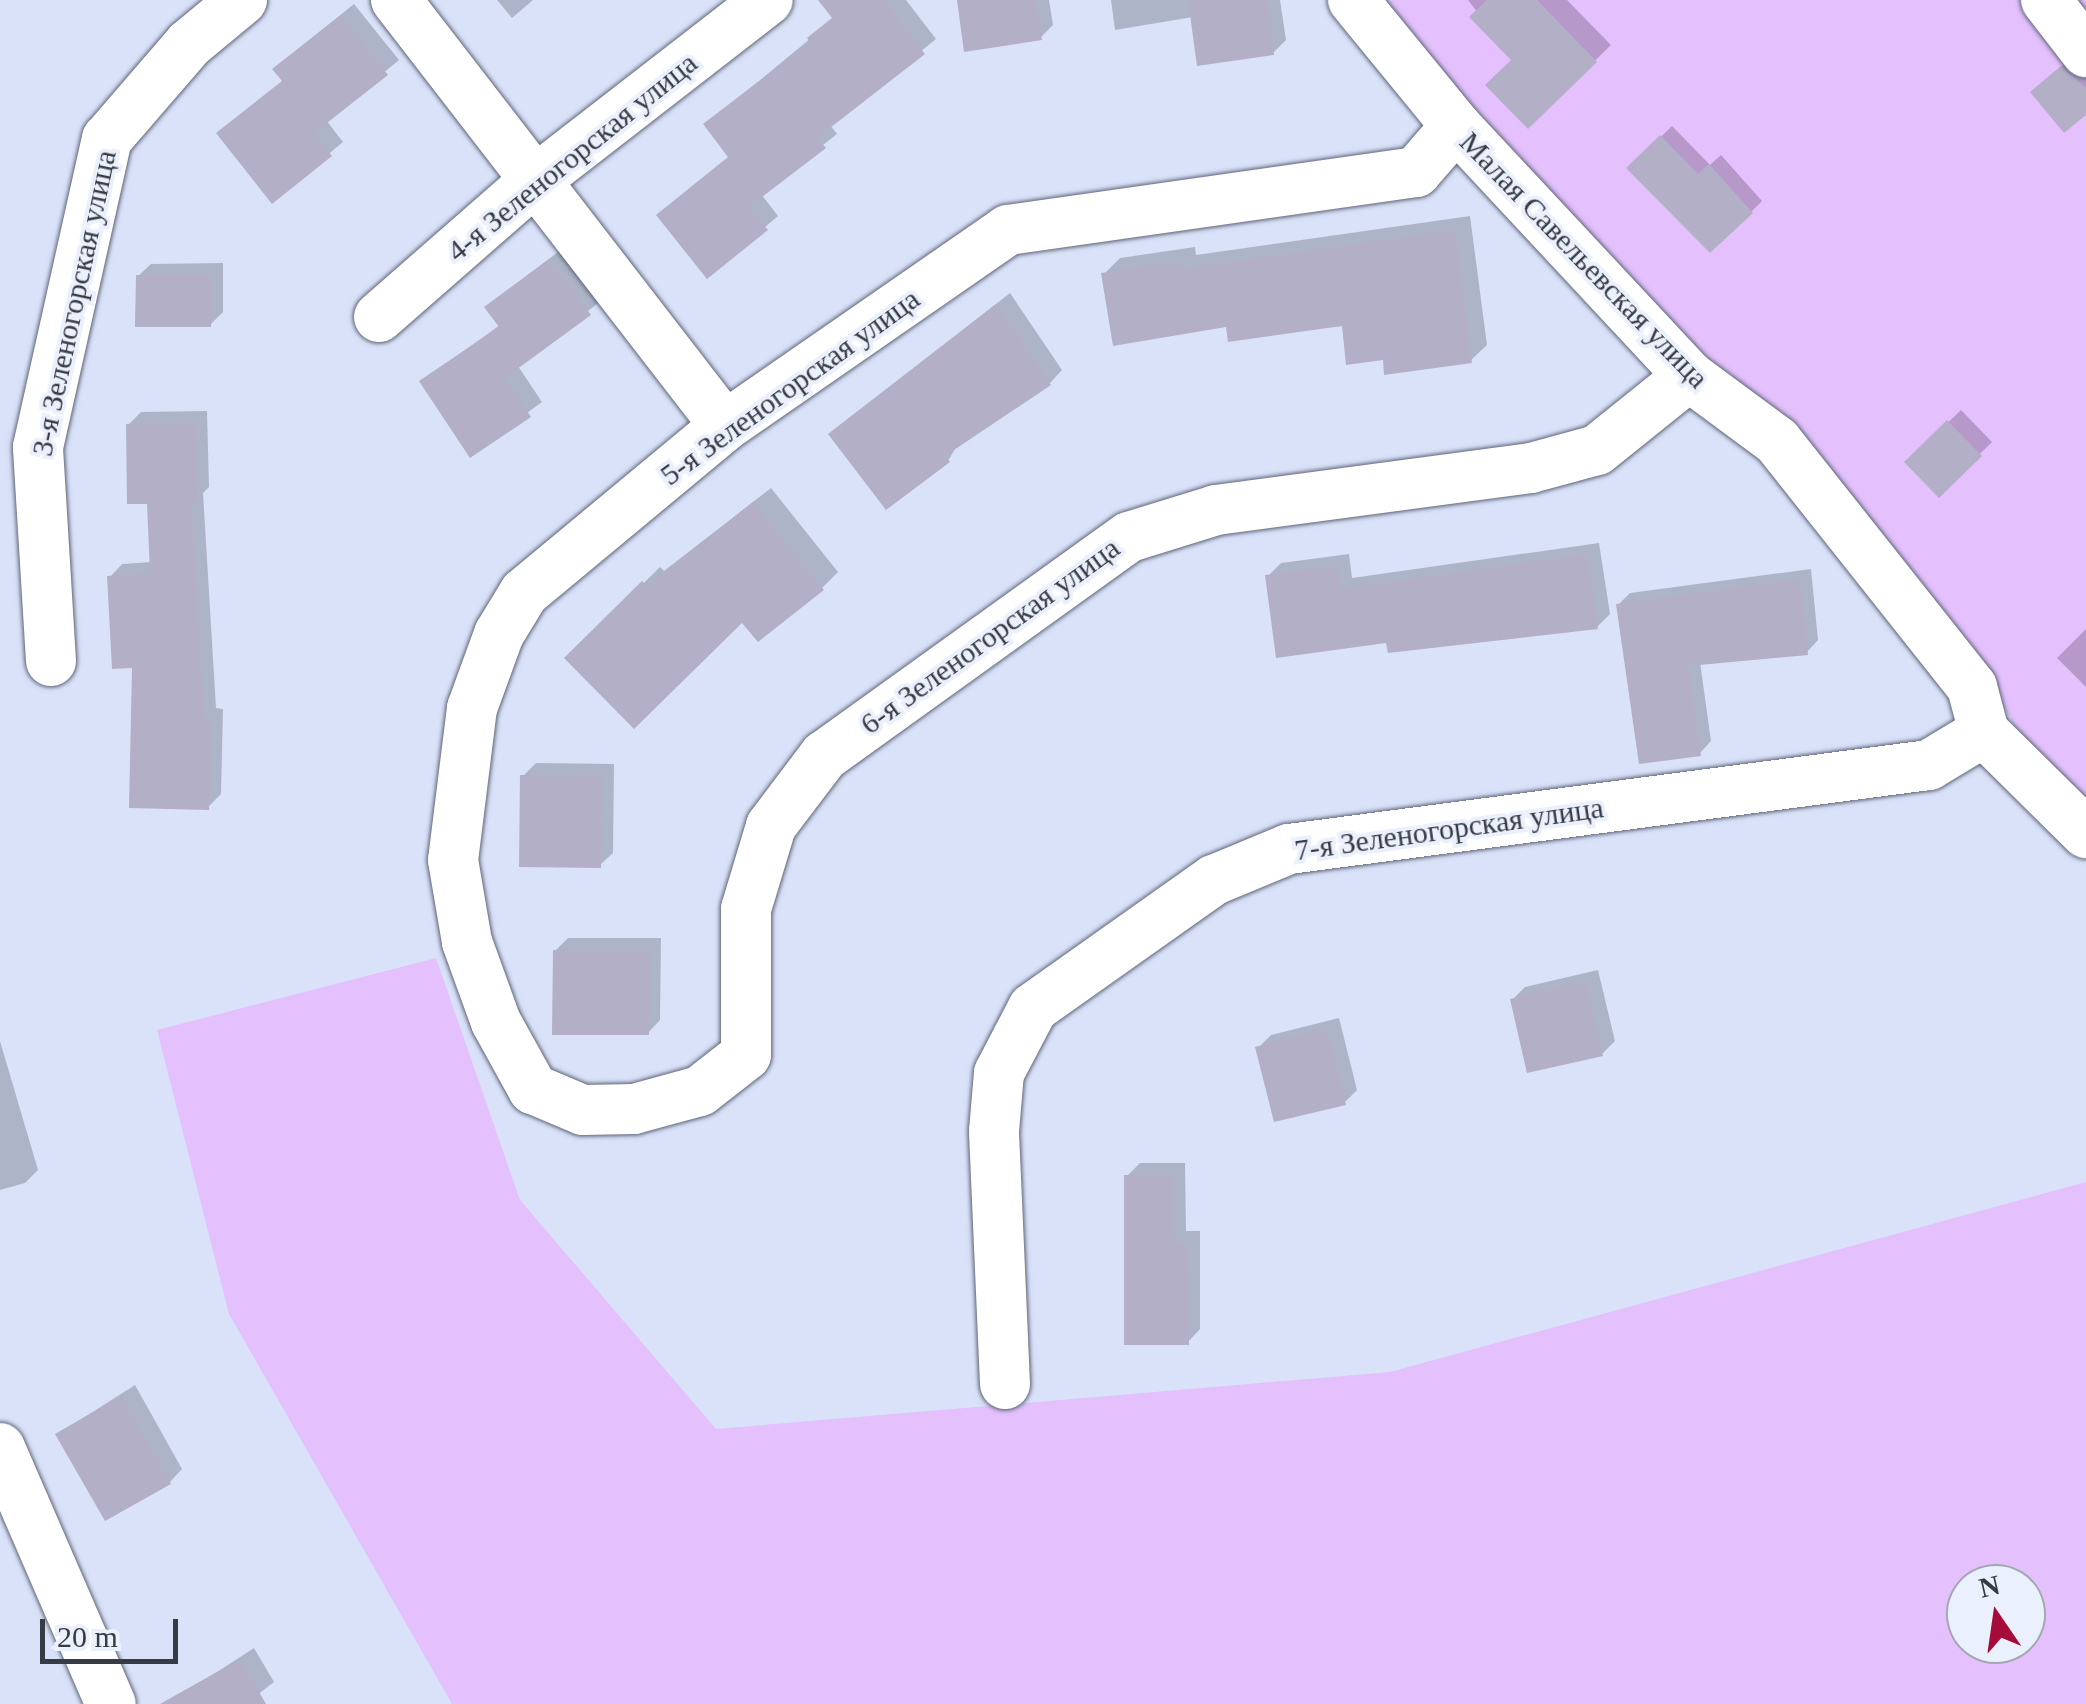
<!DOCTYPE html>
<meta charset="utf-8">
<style>
body{margin:0}
#map{position:relative;width:2086px;height:1704px;overflow:hidden;background:#dae2f9;font-family:"Times New Roman",serif}
div>[style]{position:absolute}
[style*='--x']{left:calc(var(--x)*1px);top:calc(var(--y)*1px);width:calc(var(--w)*1px);rotate:calc(var(--a)*1deg)}
.green>*{inset:0;background:#e4c0fd}
.shadow>*{inset:0;background:#0003}
.building>*{inset:0;background:#b2afc6}
.roads{filter:drop-shadow(0 0 2px #5e6579) drop-shadow(0 0 2px #5e6579)}
.minor>*{height:50px;margin:-25px;padding:0 25px;transform-origin:25px;border-radius:25px;background:#fff}
span{translate:-50% -50%;white-space:nowrap;text-align:center;line-height:1.15;-webkit-text-stroke:8px #ebf0fd;paint-order:stroke}
.street-label{font-size:30px;color:#373b43}
.north{position:absolute;left:1946px;top:1564px;width:100px;height:100px;box-sizing:border-box;background:#ebf0fd;border:2px solid #a3a8b3;border-radius:50%;rotate:347deg;font-size:28px;font-weight:700;line-height:40px;text-align:center;color:#373b43}
.north::after{content:'';display:block;margin:auto;width:35px;height:45px;background:#a60c3a;clip-path:polygon(50% 0,100% 100%,50% 72%,0 100%)}
.scale{position:absolute;left:40px;top:1619px;width:138px;height:45px;box-sizing:border-box;border:5px solid #373b43;border-top:0;padding-left:12px;font-size:30px;line-height:35px;white-space:nowrap;color:#373b43;-webkit-text-stroke:8px #ebf0fd;paint-order:stroke}
</style>
<div id="map">
<div class="green">
<div style="clip-path:polygon(1376px 0,2086px 0,2086px 807px,2016px 729px,1988px 676px,1694px 369px)"></div>
<div style="clip-path:polygon(evenodd,436px 958px,520px 1200px,716px 1429px,1390px 1372px,2086px 1182px,2086px 1704px,452px 1704px,229px 1314px,157px 1030px,436px 958px,1966px 1584px,2026px 1584px,2026px 1644px,1966px 1644px,1966px 1584px)"></div>
</div>
<div class="shadow">
<div style="clip-path:polygon(497px 0,533px 0,512px 18px)"></div>
<div style="clip-path:polygon(857px 0,906px 0,936px 39px,830px 125px,837px 134px,761px 194px,778px 216px,708px 275px,731px 155px,707px 124px)"></div>
<div style="clip-path:polygon(959px 0,1049px 0,1053px 25px,1040px 38px)"></div>
<div style="clip-path:polygon(1111px 0,1280px 0,1286px 40px,1273px 53px,1193px 17px,1115px 30px)"></div>
<div style="clip-path:polygon(1468px 0,1567px 0,1611px 45px,1528px 126px,1514px 60px)"></div>
<div style="clip-path:polygon(354px 4px,399px 60px,326px 120px,343px 142px,273px 200px,288px 57px)"></div>
<div style="clip-path:polygon(2075px 55px,2086px 66px,2086px 111px,2046px 80px)"></div>
<div style="clip-path:polygon(1672px 126px,1710px 165px,1721px 155px,1762px 201px,1751px 212px,1629px 168px)"></div>
<div style="clip-path:polygon(1470px 216px,1487px 345px,1470px 361px,1385px 357px,1344px 324px,1228px 324px,1104px 274px,1120px 258px,1195px 247px,1196px 255px)"></div>
<div style="clip-path:polygon(563px 248px,602px 300px,518px 366px,542px 402px,471px 454px,422px 381px,500px 325px,487px 307px)"></div>
<div style="clip-path:polygon(223px 263px,223px 312px,210px 325px,138px 276px,151px 264px)"></div>
<div style="clip-path:polygon(1010px 293px,1062px 370px,1050px 383px,958px 444px,948px 461px,831px 434px)"></div>
<div style="clip-path:polygon(1961px 410px,1992px 442px,1939px 494px,1907px 462px)"></div>
<div style="clip-path:polygon(207px 411px,209px 487px,203px 493px,216px 708px,223px 709px,221px 794px,208px 807px,135px 665px,110px 577px,122px 564px,152px 562px,150px 501px,128px 425px,141px 412px)"></div>
<div style="clip-path:polygon(771px 488px,838px 572px,822px 588px,743px 619px,568px 658px,660px 567px,664px 571px)"></div>
<div style="clip-path:polygon(1599px 543px,1610px 614px,1597px 627px,1388px 640px,1268px 576px,1281px 563px,1349px 554px,1352px 578px)"></div>
<div style="clip-path:polygon(1811px 569px,1818px 640px,1807px 652px,1700px 662px,1711px 741px,1700px 753px,1618px 605px,1630px 593px)"></div>
<div style="clip-path:polygon(2086px 629px,2086px 687px,2057px 658px)"></div>
<div style="clip-path:polygon(536px 763px,614px 764px,613px 853px,600px 865px,523px 776px)"></div>
<div style="clip-path:polygon(568px 938px,661px 938px,660px 1020px,648px 1033px,555px 951px)"></div>
<div style="clip-path:polygon(1598px 970px,1615px 1041px,1602px 1054px,1512px 1000px,1525px 987px)"></div>
<div style="clip-path:polygon(1339px 1018px,1357px 1090px,1344px 1103px,1258px 1048px,1271px 1035px)"></div>
<div style="clip-path:polygon(0 1041px,38px 1170px,25px 1183px,0 1190px)"></div>
<div style="clip-path:polygon(1140px 1163px,1185px 1163px,1186px 1231px,1200px 1231px,1200px 1329px,1188px 1342px,1127px 1176px)"></div>
<div style="clip-path:polygon(135px 1385px,182px 1469px,170px 1482px,58px 1434px)"></div>
<div style="clip-path:polygon(254px 1648px,274px 1682px,245px 1704px,203px 1704px,194px 1687px)"></div>
</div>
<div class="building">
<div style="clip-path:polygon(818px 0,884px 0,925px 54px,817px 138px,826px 148px,749px 207px,768px 230px,707px 279px,656px 215px,728px 157px,703px 124px,810px 42px,807px 38px,832px 18px)"></div>
<div style="clip-path:polygon(957px 0,1035px 0,1042px 40px,964px 52px)"></div>
<div style="clip-path:polygon(1188px 0,1267px 0,1274px 55px,1197px 66px)"></div>
<div style="clip-path:polygon(1487px 0,1537px 0,1597px 62px,1528px 129px,1485px 85px,1511px 60px,1469px 17px)"></div>
<div style="clip-path:polygon(341px 15px,388px 75px,314px 133px,332px 156px,272px 204px,216px 133px,282px 81px,272px 69px)"></div>
<div style="clip-path:polygon(2061px 66px,2086px 88px,2086px 115px,2064px 133px,2030px 92px)"></div>
<div style="clip-path:polygon(1660px 135px,1698px 174px,1709px 164px,1753px 213px,1710px 253px,1626px 168px)"></div>
<div style="clip-path:polygon(1455px 230px,1472px 363px,1384px 375px,1383px 360px,1346px 365px,1342px 326px,1228px 342px,1226px 327px,1113px 346px,1101px 273px,1180px 262px,1181px 269px)"></div>
<div style="clip-path:polygon(549px 259px,591px 315px,505px 378px,531px 417px,470px 458px,419px 381px,499px 327px,484px 307px)"></div>
<div style="clip-path:polygon(136px 275px,211px 275px,211px 327px,135px 327px)"></div>
<div style="clip-path:polygon(996px 304px,1051px 385px,945px 456px,950px 462px,886px 510px,828px 434px)"></div>
<div style="clip-path:polygon(1947px 420px,1982px 456px,1939px 498px,1904px 462px)"></div>
<div style="clip-path:polygon(196px 423px,197px 503px,191px 503px,204px 720px,211px 720px,209px 810px,129px 808px,132px 668px,112px 669px,107px 576px,150px 573px,147px 504px,127px 504px,126px 424px)"></div>
<div style="clip-path:polygon(753px 502px,824px 590px,758px 642px,742px 623px,634px 729px,564px 658px,642px 581px,647px 586px)"></div>
<div style="clip-path:polygon(1587px 554px,1598px 629px,1388px 653px,1386px 643px,1276px 658px,1265px 575px,1337px 566px,1340px 589px)"></div>
<div style="clip-path:polygon(1800px 579px,1808px 655px,1688px 666px,1701px 756px,1639px 764px,1616px 604px)"></div>
<div style="clip-path:polygon(520px 775px,602px 776px,601px 868px,519px 867px)"></div>
<div style="clip-path:polygon(553px 950px,650px 950px,649px 1035px,552px 1035px)"></div>
<div style="clip-path:polygon(1586px 982px,1603px 1056px,1527px 1073px,1510px 999px)"></div>
<div style="clip-path:polygon(1327px 1029px,1346px 1105px,1274px 1122px,1255px 1047px)"></div>
<div style="clip-path:polygon(1124px 1175px,1173px 1175px,1174px 1243px,1188px 1243px,1189px 1345px,1124px 1345px)"></div>
<div style="clip-path:polygon(121px 1396px,171px 1484px,105px 1521px,55px 1434px)"></div>
<div style="clip-path:polygon(240px 1659px,266px 1704px,160px 1704px)"></div>
</div>
<div class="roads">
<div class="minor">
<div style="--x:396;--y:0;--w:538;--a:52.32"></div>
<div style="--x:1353;--y:0;--w:163;--a:50.7"></div>
<div style="--x:1456;--y:126;--w:342;--a:47"></div>
<div style="--x:1689;--y:376;--w:109;--a:36.5"></div>
<div style="--x:1777;--y:441;--w:314;--a:51.6"></div>
<div style="--x:1972;--y:687;--w:47;--a:75.1"></div>
<div style="--x:1984;--y:732;--w:144;--a:44.7"></div>
<div style="--x:2046;--y:0;--w:66;--a:52.4"></div>
<div style="--x:1456;--y:126;--w:61;--a:131"></div>
<div style="--x:1416;--y:172;--w:412;--a:171.9"></div>
<div style="--x:1008;--y:230;--w:344;--a:145.3"></div>
<div style="--x:725;--y:426;--w:261;--a:140.3"></div>
<div style="--x:524;--y:593;--w:48;--a:121.4"></div>
<div style="--x:499;--y:634;--w:79;--a:110"></div>
<div style="--x:472;--y:708;--w:153;--a:97.1"></div>
<div style="--x:453;--y:860;--w:83;--a:80.3"></div>
<div style="--x:467;--y:942;--w:85;--a:70.1"></div>
<div style="--x:496;--y:1022;--w:77;--a:61.1"></div>
<div style="--x:533;--y:1089;--w:54;--a:22.8"></div>
<div style="--x:583;--y:1110;--w:51;--a:-1.1"></div>
<div style="--x:634;--y:1109;--w:68;--a:-15.3"></div>
<div style="--x:700;--y:1091;--w:58;--a:-38"></div>
<div style="--x:746;--y:1055;--w:146;--a:-90"></div>
<div style="--x:746;--y:909;--w:87;--a:-73.2"></div>
<div style="--x:771;--y:826;--w:88;--a:-52.9"></div>
<div style="--x:824;--y:756;--w:375;--a:-35.7"></div>
<div style="--x:1129;--y:537;--w:91;--a:-17.2"></div>
<div style="--x:1216;--y:510;--w:318;--a:-7.6"></div>
<div style="--x:1531;--y:468;--w:68;--a:-15.3"></div>
<div style="--x:1597;--y:450;--w:118;--a:-38.8"></div>
<div style="--x:379;--y:317;--w:205;--a:-41.2"></div>
<div style="--x:533;--y:182;--w:297;--a:-37.8"></div>
<div style="--x:51;--y:661;--w:214;--a:-93.5"></div>
<div style="--x:38;--y:447;--w:316;--a:-77.4"></div>
<div style="--x:107;--y:139;--w:125;--a:-49.2"></div>
<div style="--x:189;--y:44;--w:69;--a:-39.7"></div>
<div style="--x:1005;--y:1384;--w:253;--a:-92.5"></div>
<div style="--x:994;--y:1131;--w:58;--a:-85.1"></div>
<div style="--x:999;--y:1073;--w:73;--a:-62.4"></div>
<div style="--x:1033;--y:1008;--w:222;--a:-35.3"></div>
<div style="--x:1214;--y:880;--w:81;--a:-22.5"></div>
<div style="--x:1289;--y:849;--w:645;--a:-7.48"></div>
<div style="--x:1929;--y:765;--w:64;--a:-31"></div>
<div style="--x:0;--y:1448;--w:279;--a:66.6"></div>
</div>
</div>
<div class="street-label">
<span style="left:572px;top:157px;rotate:-39deg">4-я Зеленогорская улица</span>
<span style="left:1584px;top:260px;rotate:46deg">Малая Савельевская улица</span>
<span style="left:74px;top:303px;rotate:-78deg">3-я Зеленогорская улица</span>
<span style="left:790px;top:387px;rotate:-36deg">5-я Зеленогорская улица</span>
<span style="left:990px;top:636px;rotate:-36deg">6-я Зеленогорская улица</span>
<span style="left:1449px;top:829px;rotate:-8deg">7-я Зеленогорская улица</span>
</div>
<div class="north">N</div>
<div class="scale">20 m</div>
</div>
